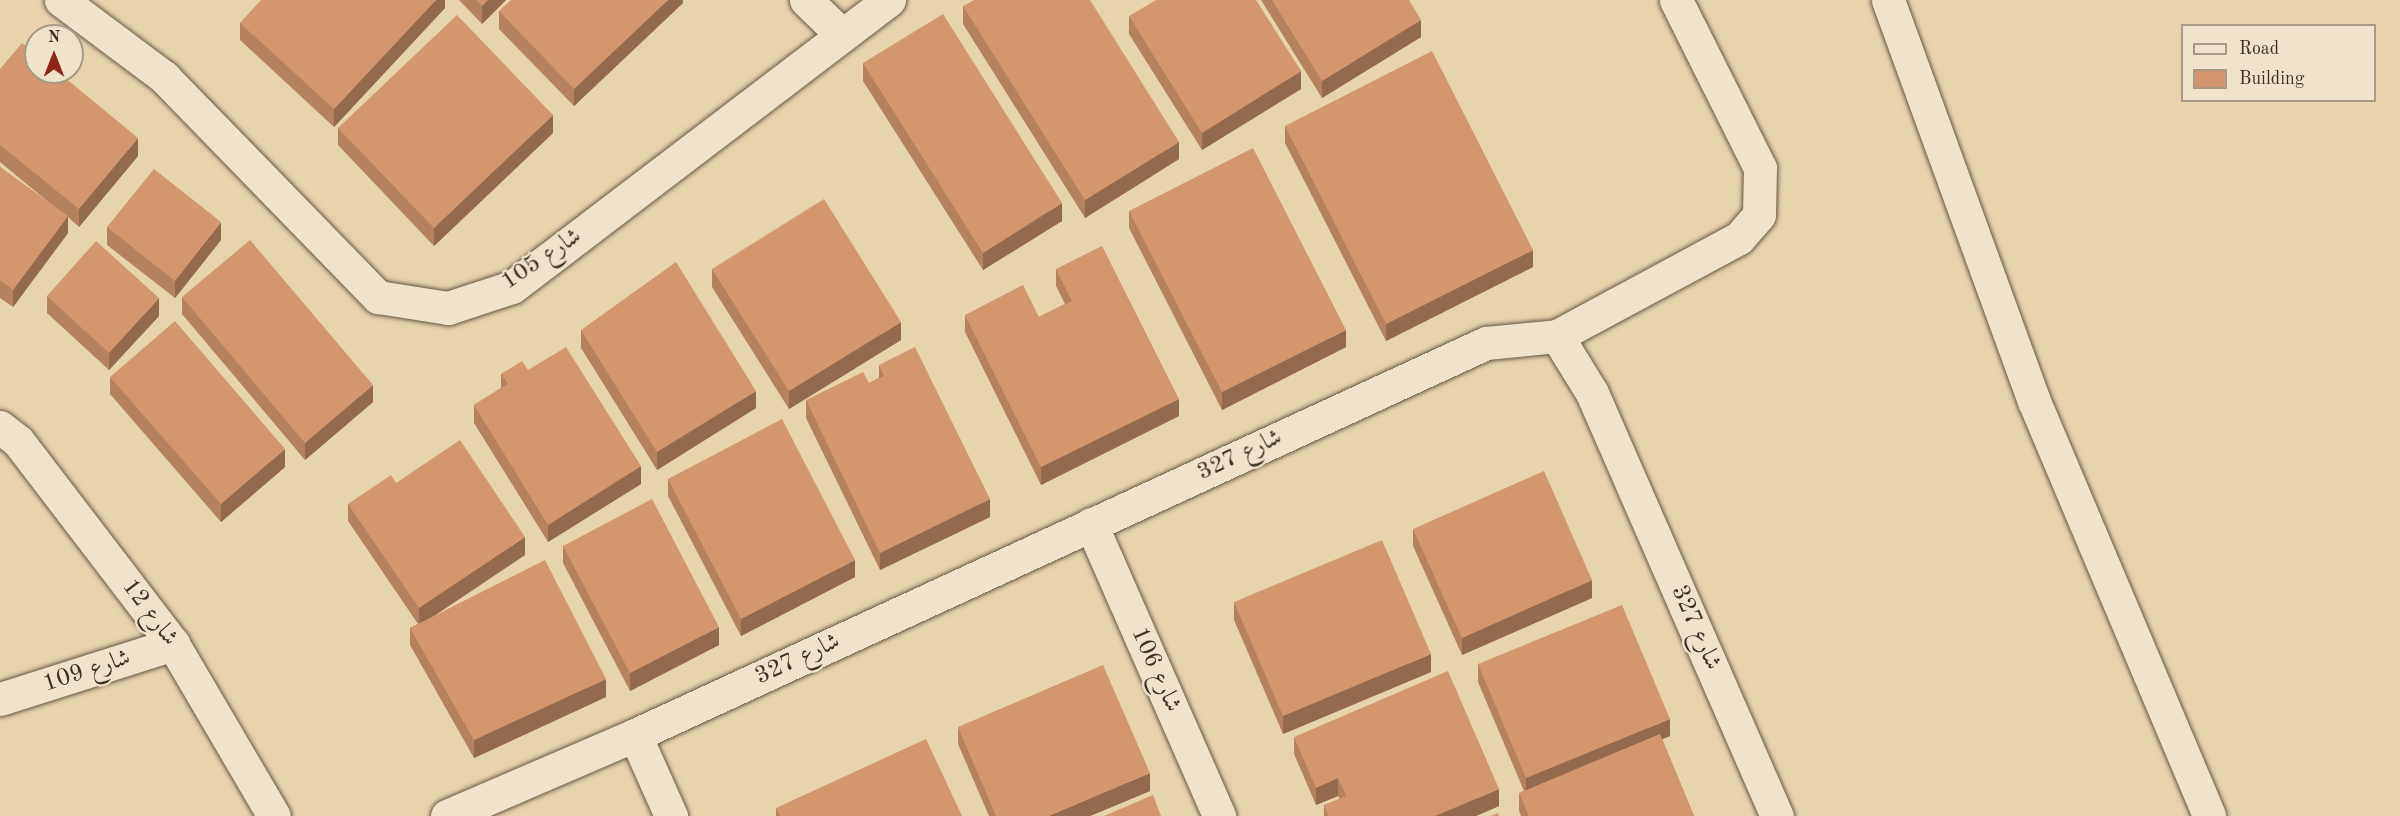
<!DOCTYPE html>
<meta charset="utf-8">
<style>
body{margin:0}
#map{position:relative;width:2400px;height:816px;overflow:hidden;background:#e7d4ac;font-family:"Old Standard TT",Amiri,serif}
div>[style]{position:absolute}
[style*='--x']{left:calc(var(--x)*1px);top:calc(var(--y)*1px);width:calc(var(--w)*1px);rotate:calc(var(--a)*1deg)}
.roads{filter:drop-shadow(0 0 2px #675846) drop-shadow(0 0 2px #675846)}
.minor>*{height:33px;margin:-16.5px;padding:0 16.5px;transform-origin:16.5px;border-radius:16.5px;background:#efe3c9}
.wall>*{inset:0;background:#b5825f}
.shaded-wall>*{inset:0;background:#936a4e}
.building>*{inset:0;background:#d2976f}
span{translate:-50% -50%;white-space:nowrap;text-align:center;line-height:1.15;-webkit-text-stroke:4.5px #efe3c9;paint-order:stroke}
.street-label{font-size:24px;color:#3c2f24}
.legend{position:absolute;left:2181px;top:24px;width:195px;height:78px;box-sizing:border-box;background:#efe3c9;border:2px solid #a79b87;margin:0;padding:8px 10px;list-style:none;font-size:18px;color:#3c2f24}
.legend li{display:flex;align-items:center;gap:12px;height:30px}
.legend b{width:30px;border:2px solid #a79b87}
.north{position:absolute;left:24px;top:24px;width:60px;height:60px;box-sizing:border-box;background:#efe3c9;border:2px solid #a79b87;border-radius:50%;rotate:0deg;font-size:16px;font-weight:700;line-height:24px;text-align:center;color:#3c2f24}
.north::after{content:'';display:block;margin:auto;width:21px;height:27px;background:#8f2418;clip-path:polygon(50% 0,100% 100%,50% 72%,0 100%)}
</style>
<div id="map">
<div class="roads">
<div class="minor">
<div style="--x:61;--y:0;--w:129;--a:36.8"></div>
<div style="--x:164;--y:77;--w:307;--a:45.8"></div>
<div style="--x:378;--y:297;--w:71;--a:8.9"></div>
<div style="--x:448;--y:308;--w:67;--a:-18.2"></div>
<div style="--x:512;--y:287;--w:474;--a:-37.3"></div>
<div style="--x:806;--y:0;--w:50;--a:44.2"></div>
<div style="--x:1888;--y:0;--w:427;--a:70"></div>
<div style="--x:2034;--y:401;--w:450;--a:67.1"></div>
<div style="--x:1557;--y:336;--w:207;--a:-28.3"></div>
<div style="--x:1739;--y:238;--w:30;--a:-49"></div>
<div style="--x:1759;--y:215;--w:47;--a:-88.8"></div>
<div style="--x:1760;--y:168;--w:188;--a:-116.6"></div>
<div style="--x:0;--y:427;--w:23;--a:38"></div>
<div style="--x:18;--y:441;--w:255;--a:52.6"></div>
<div style="--x:173;--y:644;--w:199;--a:59.6"></div>
<div style="--x:1091;--y:524;--w:319;--a:66.3"></div>
<div style="--x:0;--y:699;--w:182;--a:-17.6"></div>
<div style="--x:635;--y:735;--w:89;--a:66"></div>
<div style="--x:447;--y:816;--w:205;--a:-23.3"></div>
<div style="--x:635;--y:735;--w:937;--a:-24.73"></div>
<div style="--x:1486;--y:343;--w:71;--a:-5.6"></div>
<div style="--x:1557;--y:336;--w:67;--a:58.4"></div>
<div style="--x:1592;--y:393;--w:462;--a:66.4"></div>
</div>
</div>
<div class="wall">
<div style="clip-path:polygon(445px 0,445px 8px,334px 127px,240px 40px,240px 23px)"></div>
<div style="clip-path:polygon(459px 0,506px 0,482px 24px)"></div>
<div style="clip-path:polygon(683px 0,683px 3px,574px 106px,499px 29px,499px 11px)"></div>
<div style="clip-path:polygon(1261px 0,1409px 0,1421px 37px,1322px 98px)"></div>
<div style="clip-path:polygon(963px 6px,1179px 159px,1085px 218px,963px 24px)"></div>
<div style="clip-path:polygon(1129px 16px,1301px 89px,1202px 150px,1129px 34px)"></div>
<div style="clip-path:polygon(863px 63px,1062px 221px,983px 270px,863px 81px)"></div>
<div style="clip-path:polygon(0 69px,138px 156px,79px 227px,68px 217px,68px 233px,13px 307px,0 298px,0 167px,52px 205px,0 162px)"></div>
<div style="clip-path:polygon(1285px 126px,1533px 267px,1386px 341px,1285px 143px)"></div>
<div style="clip-path:polygon(338px 128px,553px 133px,434px 246px,338px 145px)"></div>
<div style="clip-path:polygon(1129px 211px,1346px 347px,1222px 410px,1129px 228px)"></div>
<div style="clip-path:polygon(107px 227px,221px 240px,175px 298px,107px 245px)"></div>
<div style="clip-path:polygon(712px 269px,901px 340px,789px 409px,712px 287px)"></div>
<div style="clip-path:polygon(1056px 269px,1179px 416px,1041px 485px,965px 332px,965px 315px,1039px 317px,1065px 304px,1056px 286px)"></div>
<div style="clip-path:polygon(47px 296px,159px 316px,109px 370px,47px 313px)"></div>
<div style="clip-path:polygon(182px 297px,373px 402px,305px 460px,182px 314px)"></div>
<div style="clip-path:polygon(581px 330px,756px 408px,657px 470px,581px 348px)"></div>
<div style="clip-path:polygon(879px 365px,990px 517px,880px 570px,806px 418px,806px 400px,869px 383px,879px 378px)"></div>
<div style="clip-path:polygon(528px 370px,641px 484px,548px 542px,474px 423px,474px 405px,501px 388px,501px 374px)"></div>
<div style="clip-path:polygon(110px 377px,285px 467px,221px 522px,110px 394px)"></div>
<div style="clip-path:polygon(668px 479px,855px 577px,741px 636px,668px 496px)"></div>
<div style="clip-path:polygon(396px 483px,525px 555px,432px 617px,606px 697px,474px 758px,410px 645px,410px 628px,418px 624px,348px 521px,348px 504px)"></div>
<div style="clip-path:polygon(1413px 529px,1592px 598px,1462px 655px,1413px 546px)"></div>
<div style="clip-path:polygon(563px 546px,719px 645px,630px 691px,563px 563px)"></div>
<div style="clip-path:polygon(1234px 602px,1431px 672px,1283px 734px,1234px 620px)"></div>
<div style="clip-path:polygon(1478px 664px,1670px 736px,1662px 739px,1694px 816px,1521px 816px,1519px 810px,1519px 793px,1524px 791px,1478px 682px)"></div>
<div style="clip-path:polygon(958px 727px,1150px 791px,1090px 816px,989px 816px,958px 744px)"></div>
<div style="clip-path:polygon(1294px 737px,1499px 806px,1476px 816px,1324px 816px,1324px 805px,1340px 799px,1338px 796px,1316px 805px,1294px 754px)"></div>
<div style="clip-path:polygon(776px 808px,962px 816px,776px 816px)"></div>
</div>
<div class="shaded-wall">
<div style="clip-path:polygon(436px 0,445px 0,445px 8px,334px 127px,334px 109px)"></div>
<div style="clip-path:polygon(488px 0,506px 0,482px 24px,482px 6px)"></div>
<div style="clip-path:polygon(668px 0,683px 0,683px 3px,574px 106px,574px 89px)"></div>
<div style="clip-path:polygon(1421px 20px,1421px 37px,1322px 98px,1322px 81px)"></div>
<div style="clip-path:polygon(1301px 71px,1301px 89px,1202px 150px,1202px 133px)"></div>
<div style="clip-path:polygon(553px 115px,553px 133px,434px 246px,434px 228px)"></div>
<div style="clip-path:polygon(138px 138px,138px 156px,79px 227px,79px 209px)"></div>
<div style="clip-path:polygon(1179px 142px,1179px 159px,1085px 218px,1085px 200px)"></div>
<div style="clip-path:polygon(1062px 203px,1062px 221px,983px 270px,983px 253px)"></div>
<div style="clip-path:polygon(68px 216px,68px 233px,13px 307px,13px 290px)"></div>
<div style="clip-path:polygon(221px 222px,221px 240px,175px 298px,175px 281px)"></div>
<div style="clip-path:polygon(1533px 250px,1533px 267px,1386px 341px,1386px 324px)"></div>
<div style="clip-path:polygon(159px 298px,159px 316px,109px 370px,109px 353px)"></div>
<div style="clip-path:polygon(901px 322px,901px 340px,789px 409px,789px 391px)"></div>
<div style="clip-path:polygon(1346px 330px,1346px 347px,1222px 410px,1222px 392px)"></div>
<div style="clip-path:polygon(373px 385px,373px 402px,305px 460px,305px 443px)"></div>
<div style="clip-path:polygon(756px 391px,756px 408px,657px 470px,657px 452px)"></div>
<div style="clip-path:polygon(1179px 399px,1179px 416px,1041px 485px,1041px 467px)"></div>
<div style="clip-path:polygon(285px 449px,285px 467px,221px 522px,221px 504px)"></div>
<div style="clip-path:polygon(641px 466px,641px 484px,548px 542px,548px 525px)"></div>
<div style="clip-path:polygon(990px 499px,990px 517px,880px 570px,880px 553px)"></div>
<div style="clip-path:polygon(525px 537px,525px 555px,419px 626px,419px 608px)"></div>
<div style="clip-path:polygon(855px 560px,855px 577px,741px 636px,741px 619px)"></div>
<div style="clip-path:polygon(1592px 580px,1592px 598px,1462px 655px,1462px 638px)"></div>
<div style="clip-path:polygon(719px 627px,719px 645px,630px 691px,630px 673px)"></div>
<div style="clip-path:polygon(1431px 654px,1431px 672px,1283px 734px,1283px 716px)"></div>
<div style="clip-path:polygon(606px 679px,606px 697px,474px 758px,474px 740px)"></div>
<div style="clip-path:polygon(1670px 719px,1670px 736px,1526px 796px,1526px 778px)"></div>
<div style="clip-path:polygon(1150px 773px,1150px 791px,1090px 816px,1049px 816px)"></div>
<div style="clip-path:polygon(1338px 778px,1338px 796px,1316px 805px,1316px 788px)"></div>
<div style="clip-path:polygon(1499px 789px,1499px 806px,1476px 816px,1435px 816px)"></div>
</div>
<div class="building">
<div style="clip-path:polygon(261px 0,436px 0,334px 109px,240px 23px)"></div>
<div style="clip-path:polygon(476px 0,488px 0,482px 6px)"></div>
<div style="clip-path:polygon(511px 0,668px 0,574px 89px,499px 11px)"></div>
<div style="clip-path:polygon(974px 0,1090px 0,1179px 142px,1085px 200px,963px 6px)"></div>
<div style="clip-path:polygon(1156px 0,1256px 0,1301px 71px,1202px 133px,1129px 16px)"></div>
<div style="clip-path:polygon(1272px 0,1409px 0,1421px 20px,1322px 81px)"></div>
<div style="clip-path:polygon(943px 14px,1062px 203px,983px 253px,863px 63px)"></div>
<div style="clip-path:polygon(457px 15px,553px 115px,434px 228px,338px 128px)"></div>
<div style="clip-path:polygon(22px 43px,36px 54px,36px 72px,58px 72px,138px 138px,79px 209px,0 145px,0 69px)"></div>
<div style="clip-path:polygon(1432px 51px,1533px 250px,1386px 324px,1285px 126px)"></div>
<div style="clip-path:polygon(1253px 148px,1346px 330px,1222px 392px,1129px 211px)"></div>
<div style="clip-path:polygon(0 167px,68px 216px,13px 290px,0 280px)"></div>
<div style="clip-path:polygon(154px 169px,221px 222px,175px 281px,107px 227px)"></div>
<div style="clip-path:polygon(824px 199px,901px 322px,789px 391px,712px 269px)"></div>
<div style="clip-path:polygon(250px 240px,373px 385px,305px 443px,182px 297px)"></div>
<div style="clip-path:polygon(96px 241px,159px 298px,109px 353px,47px 296px)"></div>
<div style="clip-path:polygon(1102px 246px,1179px 399px,1041px 467px,965px 315px,1023px 285px,1039px 317px,1072px 301px,1056px 269px)"></div>
<div style="clip-path:polygon(676px 262px,756px 391px,657px 452px,581px 330px)"></div>
<div style="clip-path:polygon(175px 321px,285px 449px,221px 504px,110px 377px)"></div>
<div style="clip-path:polygon(566px 347px,641px 466px,548px 525px,474px 405px,508px 384px,501px 374px,522px 361px,528px 370px)"></div>
<div style="clip-path:polygon(915px 347px,990px 499px,880px 553px,806px 400px,863px 372px,869px 383px,884px 376px,879px 365px)"></div>
<div style="clip-path:polygon(782px 419px,855px 560px,741px 619px,668px 479px)"></div>
<div style="clip-path:polygon(460px 440px,525px 537px,419px 608px,348px 504px,391px 475px,396px 483px)"></div>
<div style="clip-path:polygon(1544px 471px,1592px 580px,1462px 638px,1413px 529px)"></div>
<div style="clip-path:polygon(652px 499px,719px 627px,630px 673px,563px 546px)"></div>
<div style="clip-path:polygon(1382px 540px,1431px 654px,1283px 716px,1234px 602px)"></div>
<div style="clip-path:polygon(545px 560px,606px 679px,474px 740px,410px 628px)"></div>
<div style="clip-path:polygon(1622px 605px,1670px 719px,1526px 778px,1478px 664px)"></div>
<div style="clip-path:polygon(1103px 665px,1150px 773px,1049px 816px,996px 816px,958px 727px)"></div>
<div style="clip-path:polygon(1448px 671px,1499px 789px,1435px 816px,1328px 816px,1324px 805px,1346px 796px,1338px 778px,1316px 788px,1294px 737px)"></div>
<div style="clip-path:polygon(1660px 734px,1694px 816px,1529px 816px,1519px 793px)"></div>
<div style="clip-path:polygon(926px 739px,962px 816px,780px 816px,776px 808px)"></div>
<div style="clip-path:polygon(1153px 795px,1161px 816px,1104px 816px)"></div>
<div style="clip-path:polygon(1498px 813px,1499px 816px,1490px 816px)"></div>
</div>
<div class="street-label">
<span style="left:542px;top:260px;rotate:-34deg">شارع 105</span>
<span style="left:1240px;top:456px;rotate:-25deg">شارع 327</span>
<span style="left:149px;top:613px;rotate:53deg">شارع 12</span>
<span style="left:1695px;top:628px;rotate:66deg">شارع 327</span>
<span style="left:798px;top:660px;rotate:-25deg">شارع 327</span>
<span style="left:1155px;top:670px;rotate:66deg">شارع 106</span>
<span style="left:87px;top:672px;rotate:-18deg">شارع 109</span>
</div>
<ul class="legend">
<li><b style="height:8px;background:#efe3c9"></b>Road</li>
<li><b style="height:16px;background:#d2976f"></b>Building</li>
</ul>
<div class="north">N</div>
</div>
